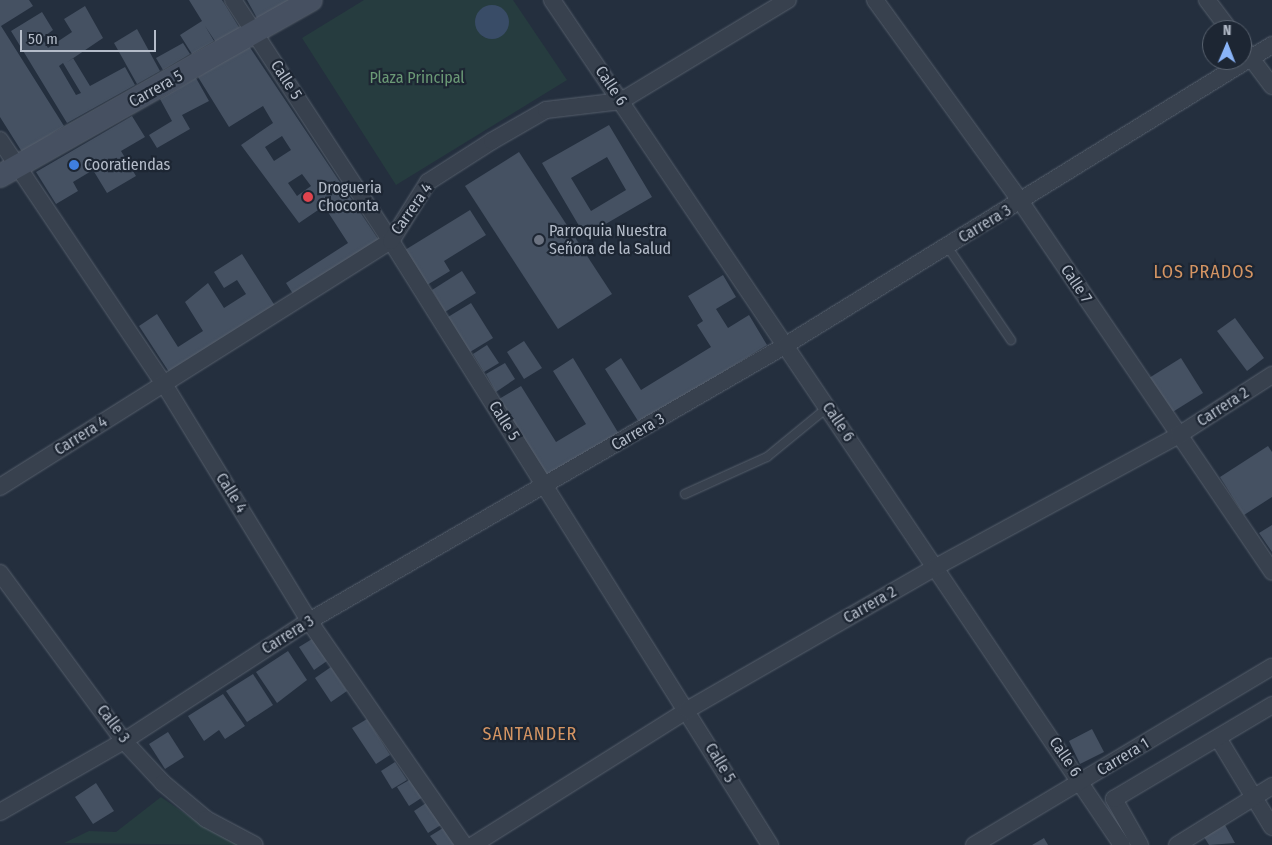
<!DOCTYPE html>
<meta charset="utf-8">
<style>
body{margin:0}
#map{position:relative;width:1272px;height:845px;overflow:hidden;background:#242f3e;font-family:"Fira Sans Condensed",sans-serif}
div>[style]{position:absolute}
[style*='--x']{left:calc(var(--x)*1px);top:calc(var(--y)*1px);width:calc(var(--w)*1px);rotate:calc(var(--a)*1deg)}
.green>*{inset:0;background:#263c3f}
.water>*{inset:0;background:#394c67}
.round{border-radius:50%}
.building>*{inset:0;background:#455162}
.roads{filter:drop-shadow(0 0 1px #565f6c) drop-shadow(0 0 1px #565f6c)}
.lane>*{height:8px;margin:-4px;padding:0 4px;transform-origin:4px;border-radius:4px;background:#38414e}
.street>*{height:16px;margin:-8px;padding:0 8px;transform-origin:8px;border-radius:8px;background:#38414e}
.secondary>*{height:22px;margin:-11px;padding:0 11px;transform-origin:11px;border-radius:11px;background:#465061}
.dots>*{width:14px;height:14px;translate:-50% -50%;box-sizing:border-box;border:2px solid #1d2633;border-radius:50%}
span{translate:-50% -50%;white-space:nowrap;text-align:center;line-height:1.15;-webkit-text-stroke:4.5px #1d2633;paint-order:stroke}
.park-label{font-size:16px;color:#6b9a76}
.street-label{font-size:16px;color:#b4bcc9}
.poi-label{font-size:16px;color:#b4bcc9}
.left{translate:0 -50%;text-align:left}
.neighbourhood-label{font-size:18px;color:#d59563;letter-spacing:1px}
.north{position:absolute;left:1202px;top:20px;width:50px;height:50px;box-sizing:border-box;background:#1d2633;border:1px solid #59626f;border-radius:50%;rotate:1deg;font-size:14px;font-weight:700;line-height:20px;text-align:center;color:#b4bcc9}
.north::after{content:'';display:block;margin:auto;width:18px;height:22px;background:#8ab4f8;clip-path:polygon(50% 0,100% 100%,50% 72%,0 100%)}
.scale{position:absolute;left:20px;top:30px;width:136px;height:22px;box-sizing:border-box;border:2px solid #b4bcc9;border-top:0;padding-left:6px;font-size:15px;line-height:18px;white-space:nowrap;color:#b4bcc9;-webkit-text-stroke:4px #1d2633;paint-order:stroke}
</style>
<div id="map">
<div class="green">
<div style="clip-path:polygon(evenodd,364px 0,513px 0,567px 80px,396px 185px,302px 38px,364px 0,488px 6px,499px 7px,483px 37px,475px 22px,476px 17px,488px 6px)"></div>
<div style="clip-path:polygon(161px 797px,196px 821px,241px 845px,64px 843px,89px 831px,116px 832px)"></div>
</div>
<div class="water">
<div class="round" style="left:475px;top:5px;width:34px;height:34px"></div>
</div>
<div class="building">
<div style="clip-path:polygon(0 0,29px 0,33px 6px,1px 26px,64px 126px,22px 152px,0 117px)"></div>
<div style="clip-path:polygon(189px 0,222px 0,240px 29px,217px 44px,205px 26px,214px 41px,192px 54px,180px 35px,202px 21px)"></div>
<div style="clip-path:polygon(247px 0,291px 0,258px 20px)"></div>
<div style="clip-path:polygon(evenodd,85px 6px,103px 38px,66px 63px,73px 58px,90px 86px,125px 67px,135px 85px,67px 123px,11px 31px,42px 12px,53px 30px,42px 38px,48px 48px,72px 32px,64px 19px,85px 6px,63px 63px,81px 93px,76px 95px,59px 66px,63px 63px)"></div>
<div style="clip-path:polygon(137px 29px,160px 71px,137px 84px,114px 43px)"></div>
<div style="clip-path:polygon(183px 43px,190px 54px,163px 70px,156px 58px)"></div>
<div style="clip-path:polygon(evenodd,249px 46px,380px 242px,295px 297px,286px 283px,348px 243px,324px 206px,299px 223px,241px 145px,273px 123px,263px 106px,229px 127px,198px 77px,249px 46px,282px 136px,291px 150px,274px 161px,265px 147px,282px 136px,249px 46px,302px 174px,311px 186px,297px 196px,288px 183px,302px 174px)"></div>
<div style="clip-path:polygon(196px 78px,209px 101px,182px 115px,190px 129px,157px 148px,149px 135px,172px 121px,160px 99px)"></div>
<div style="clip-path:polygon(132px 116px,145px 137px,121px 151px,136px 176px,107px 193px,93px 170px,73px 182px,78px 191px,56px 204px,36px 172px)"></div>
<div style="clip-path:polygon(evenodd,609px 125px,652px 197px,585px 236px,542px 163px,609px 125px,607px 157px,626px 190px,591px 211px,571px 178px,607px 157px)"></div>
<div style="clip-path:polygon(519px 152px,612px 294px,558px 329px,465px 186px)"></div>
<div style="clip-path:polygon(470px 210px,486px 235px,444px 261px,450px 271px,427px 285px,405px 250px)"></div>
<div style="clip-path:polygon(242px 254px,277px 309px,171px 375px,139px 326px,157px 314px,178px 347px,203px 331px,185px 302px,208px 283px,224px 308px,246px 294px,237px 280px,224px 288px,214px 272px)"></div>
<div style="clip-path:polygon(462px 271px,476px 293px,445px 312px,432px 290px)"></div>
<div style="clip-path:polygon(723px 275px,736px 297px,716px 309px,728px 328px,749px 315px,767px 345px,640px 424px,605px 369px,621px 358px,641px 390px,711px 347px,697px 325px,703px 321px,688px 296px)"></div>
<div style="clip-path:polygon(471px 303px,493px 338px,470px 352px,448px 317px)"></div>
<div style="clip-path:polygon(1235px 318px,1264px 358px,1247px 371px,1217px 331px)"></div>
<div style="clip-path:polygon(524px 341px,542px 368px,524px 379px,507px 352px)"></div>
<div style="clip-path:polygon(487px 345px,499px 363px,484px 372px,473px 354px)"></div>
<div style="clip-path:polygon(573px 358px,619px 434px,547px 478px,499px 399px,521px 386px,556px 442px,586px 424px,553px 371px)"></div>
<div style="clip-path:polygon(1181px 358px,1203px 393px,1171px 413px,1149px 378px)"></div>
<div style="clip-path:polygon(505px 363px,515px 379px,496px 392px,486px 374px)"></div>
<div style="clip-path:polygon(1268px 446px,1272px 452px,1272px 497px,1244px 515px,1220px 477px)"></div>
<div style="clip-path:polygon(1272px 525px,1272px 552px,1259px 533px)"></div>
<div style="clip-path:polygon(312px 639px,327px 661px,314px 670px,299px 647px)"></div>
<div style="clip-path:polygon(288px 651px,307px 680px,277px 703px,256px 672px)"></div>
<div style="clip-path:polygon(331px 667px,347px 691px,331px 702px,315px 678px)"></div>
<div style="clip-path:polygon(253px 674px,273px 705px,247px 722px,226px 691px)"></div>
<div style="clip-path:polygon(223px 694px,245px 726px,225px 739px,219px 730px,204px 741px,188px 716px)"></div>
<div style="clip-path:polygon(367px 719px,390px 755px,376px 764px,352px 728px)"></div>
<div style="clip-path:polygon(1092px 729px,1104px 752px,1080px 764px,1069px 741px)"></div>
<div style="clip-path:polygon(168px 732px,184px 757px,165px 769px,149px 744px)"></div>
<div style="clip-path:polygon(395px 762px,407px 780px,392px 789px,381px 771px)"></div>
<div style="clip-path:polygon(411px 779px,423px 797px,409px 806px,397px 787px)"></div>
<div style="clip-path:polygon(96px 783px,114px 811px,93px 824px,75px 797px)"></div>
<div style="clip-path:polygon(426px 803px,441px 825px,428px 833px,414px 811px)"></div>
<div style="clip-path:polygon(1225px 825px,1235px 843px,1209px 845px,1204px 837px)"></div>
<div style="clip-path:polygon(443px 828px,454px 845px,437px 845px,430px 836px)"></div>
<div style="clip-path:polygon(1044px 838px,1048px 845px,1032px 845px)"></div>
</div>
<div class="roads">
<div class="lane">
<div style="--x:947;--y:246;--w:114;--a:55.8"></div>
<div style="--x:685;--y:494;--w:90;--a:-24.3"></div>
<div style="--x:767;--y:457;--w:79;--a:-39.3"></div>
</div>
<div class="street">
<div style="--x:233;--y:0;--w:288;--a:56.8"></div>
<div style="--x:391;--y:241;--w:713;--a:57.89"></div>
<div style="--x:552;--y:0;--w:1019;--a:56"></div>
<div style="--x:875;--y:0;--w:249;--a:54.1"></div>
<div style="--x:1021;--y:202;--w:447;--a:55.8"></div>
<div style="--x:1207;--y:0;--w:38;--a:53"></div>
<div style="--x:1242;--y:46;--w:50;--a:53.1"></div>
<div style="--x:0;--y:140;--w:294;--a:56.1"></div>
<div style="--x:164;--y:384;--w:278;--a:58.5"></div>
<div style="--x:309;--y:621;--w:272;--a:55.3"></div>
<div style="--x:0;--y:487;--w:462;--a:-32.2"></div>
<div style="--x:391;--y:241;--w:70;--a:-57.9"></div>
<div style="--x:428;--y:182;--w:76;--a:-32.6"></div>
<div style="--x:492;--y:141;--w:62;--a:-29.9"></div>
<div style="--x:546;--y:110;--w:76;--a:-6.8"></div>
<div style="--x:621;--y:101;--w:195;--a:-31.2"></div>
<div style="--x:0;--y:573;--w:209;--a:53.6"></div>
<div style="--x:124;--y:741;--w:57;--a:47.1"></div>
<div style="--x:163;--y:783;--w:56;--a:39.9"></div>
<div style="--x:206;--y:819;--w:55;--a:28"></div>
<div style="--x:1218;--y:738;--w:104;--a:58.8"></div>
<div style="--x:0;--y:812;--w:143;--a:-29.8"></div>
<div style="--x:124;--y:741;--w:221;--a:-33"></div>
<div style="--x:309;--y:621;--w:551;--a:-30.05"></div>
<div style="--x:786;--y:345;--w:571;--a:-31.69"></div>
<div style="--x:473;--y:845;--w:253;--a:-32.2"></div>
<div style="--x:687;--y:710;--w:287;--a:-29.9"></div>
<div style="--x:936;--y:567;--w:277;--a:-28.5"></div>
<div style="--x:1179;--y:435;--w:111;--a:-32.8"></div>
<div style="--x:974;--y:845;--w:347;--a:-30.9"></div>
<div style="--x:1140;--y:845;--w:53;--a:-119.5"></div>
<div style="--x:1114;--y:799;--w:184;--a:-30.7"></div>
<div style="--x:1177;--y:845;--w:112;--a:-31.8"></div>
</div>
<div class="secondary">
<div style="--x:0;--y:176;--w:357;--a:-29.5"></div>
</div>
</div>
<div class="dots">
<div style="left:74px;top:165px;background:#3f7fe0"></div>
<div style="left:308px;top:197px;background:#e0444e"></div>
<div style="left:539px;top:240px;background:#6b7280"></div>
</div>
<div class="park-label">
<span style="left:417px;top:78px">Plaza Principal</span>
</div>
<div class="street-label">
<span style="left:286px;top:80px;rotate:57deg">Calle 5</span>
<span style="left:611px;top:86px;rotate:56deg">Calle 6</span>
<span style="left:156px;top:89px;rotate:-29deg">Carrera 5</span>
<span style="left:412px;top:209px;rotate:-55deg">Carrera 4</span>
<span style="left:985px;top:224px;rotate:-31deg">Carrera 3</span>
<span style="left:1076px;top:284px;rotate:56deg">Calle 7</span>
<span style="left:1223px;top:407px;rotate:-33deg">Carrera 2</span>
<span style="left:504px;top:421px;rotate:58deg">Calle 5</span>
<span style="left:838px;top:422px;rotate:56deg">Calle 6</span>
<span style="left:638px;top:432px;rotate:-30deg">Carrera 3</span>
<span style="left:81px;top:436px;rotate:-32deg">Carrera 4</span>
<span style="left:231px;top:493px;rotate:58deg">Calle 4</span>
<span style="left:870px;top:605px;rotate:-30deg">Carrera 2</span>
<span style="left:288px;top:635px;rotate:-32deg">Carrera 3</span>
<span style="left:113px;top:724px;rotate:53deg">Calle 3</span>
<span style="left:1065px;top:757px;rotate:56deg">Calle 6</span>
<span style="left:1123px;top:757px;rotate:-31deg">Carrera 1</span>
<span style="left:720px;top:763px;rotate:59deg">Calle 5</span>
</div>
<div class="poi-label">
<span class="left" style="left:84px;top:165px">Cooratiendas</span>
<span class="left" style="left:318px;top:197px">Drogueria<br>Choconta</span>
<span class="left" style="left:549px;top:240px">Parroquia Nuestra<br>Señora de la Salud</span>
</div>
<div class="neighbourhood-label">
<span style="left:1204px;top:272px">LOS PRADOS</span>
<span style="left:530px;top:734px">SANTANDER</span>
</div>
<div class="north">N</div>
<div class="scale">50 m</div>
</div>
